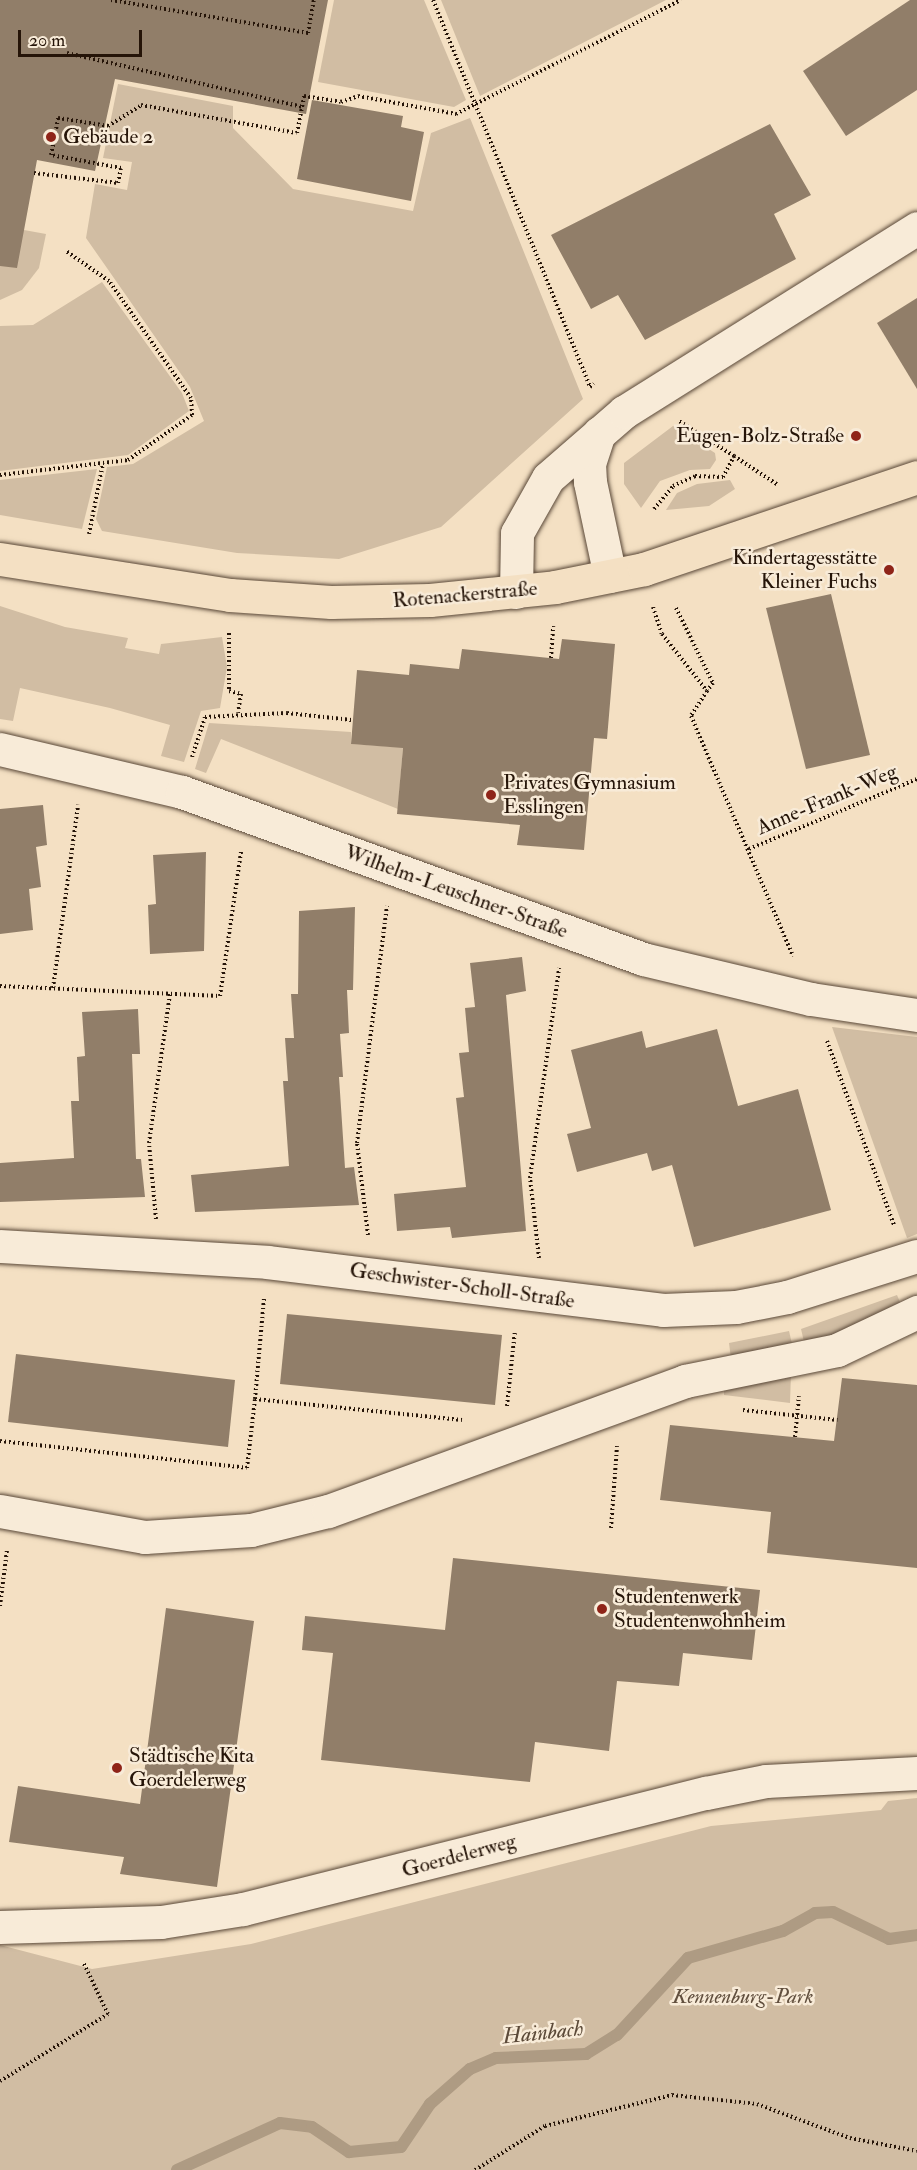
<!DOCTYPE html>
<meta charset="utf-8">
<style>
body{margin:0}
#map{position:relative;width:917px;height:2170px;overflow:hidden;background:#f4e0c3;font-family:"IM FELL Double Pica",serif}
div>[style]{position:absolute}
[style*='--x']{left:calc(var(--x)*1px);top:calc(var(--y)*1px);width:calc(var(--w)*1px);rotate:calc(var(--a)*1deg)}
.green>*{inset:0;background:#d1bda3}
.stream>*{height:12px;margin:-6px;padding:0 6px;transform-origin:6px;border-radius:6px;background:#ae9b83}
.building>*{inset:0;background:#917e69}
.path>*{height:4px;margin-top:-2px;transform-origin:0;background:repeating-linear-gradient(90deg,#251408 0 1.5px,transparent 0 4.5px)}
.roads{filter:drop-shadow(0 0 2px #594737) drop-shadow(0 0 2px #594737)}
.minor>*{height:33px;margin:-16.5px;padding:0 16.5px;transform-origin:16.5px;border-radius:16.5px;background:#f8ebd8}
.major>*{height:33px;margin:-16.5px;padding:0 16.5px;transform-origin:16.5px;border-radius:16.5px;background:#f4e0c3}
.dots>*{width:16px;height:16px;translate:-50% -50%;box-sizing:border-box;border:3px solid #f8ebd8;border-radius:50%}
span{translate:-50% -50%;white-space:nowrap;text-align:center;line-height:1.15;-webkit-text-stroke:5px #f8ebd8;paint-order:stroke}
.poi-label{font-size:21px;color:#251408}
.left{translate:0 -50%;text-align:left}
.right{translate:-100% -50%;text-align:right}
.street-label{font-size:21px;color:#251408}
.park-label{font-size:21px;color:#614f3e;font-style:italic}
.water-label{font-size:22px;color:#5c4a39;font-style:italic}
.scale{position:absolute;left:18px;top:30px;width:124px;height:27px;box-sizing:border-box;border:3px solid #251408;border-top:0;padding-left:8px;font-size:18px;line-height:21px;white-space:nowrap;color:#251408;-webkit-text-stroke:4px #f8ebd8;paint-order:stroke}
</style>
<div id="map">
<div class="green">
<div style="clip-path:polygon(334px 0,424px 0,466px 100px,454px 107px,318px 82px)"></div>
<div style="clip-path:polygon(441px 0,666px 0,480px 96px)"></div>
<div style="clip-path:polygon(118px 84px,233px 106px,233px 128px,293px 189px,413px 211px,431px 133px,470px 118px,583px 399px,441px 527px,339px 559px,237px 553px,102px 531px,96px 519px,107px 467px,133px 464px,204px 421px,190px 387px,86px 238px,95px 184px,127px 190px,132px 162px,103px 158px)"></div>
<div style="clip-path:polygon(24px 230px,46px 234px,39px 268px,22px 290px,0 300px,0 233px)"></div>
<div style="clip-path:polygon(102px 282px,182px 393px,189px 411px,128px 455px,0 471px,0 326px,33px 325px)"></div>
<div style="clip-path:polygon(673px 426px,715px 453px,716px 460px,710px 469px,690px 470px,660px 481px,641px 508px,624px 484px,624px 463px)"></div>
<div style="clip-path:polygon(97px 469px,82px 529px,0 515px,0 480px)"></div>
<div style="clip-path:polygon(730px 480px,735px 489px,709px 506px,666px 510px,677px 493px,697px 484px)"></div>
<div style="clip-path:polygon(0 606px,65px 627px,128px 638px,125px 648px,159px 654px,161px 644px,222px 637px,227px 667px,220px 708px,201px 711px,184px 762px,161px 756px,170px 725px,110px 708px,20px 688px,13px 721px,0 719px)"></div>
<div style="clip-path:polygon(405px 722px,398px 809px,221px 739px,206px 773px,195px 769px,209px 723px,351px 732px,351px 744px,397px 747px)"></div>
<div style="clip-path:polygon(832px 1027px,917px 1037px,917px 1234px,907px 1238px)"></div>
<div style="clip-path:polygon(897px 1295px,902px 1307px,805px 1346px,801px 1329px)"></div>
<div style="clip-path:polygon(789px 1331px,793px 1348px,731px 1359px,729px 1343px)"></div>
<div style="clip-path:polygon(791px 1374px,790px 1403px,724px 1395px,724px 1384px)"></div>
<div style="clip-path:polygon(917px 1798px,917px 2170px,0 2170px,0 1945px,92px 1969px,251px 1944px,711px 1826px,881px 1810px,888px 1801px)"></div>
</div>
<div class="stream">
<div style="--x:177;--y:2170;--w:113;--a:-24.5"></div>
<div style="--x:280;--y:2123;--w:32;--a:7"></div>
<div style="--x:312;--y:2127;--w:45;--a:34"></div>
<div style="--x:349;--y:2152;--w:52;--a:-5.5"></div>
<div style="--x:401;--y:2147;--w:52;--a:-56"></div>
<div style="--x:430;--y:2104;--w:53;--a:-41.2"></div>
<div style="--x:470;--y:2069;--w:28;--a:-23"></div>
<div style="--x:496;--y:2058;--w:90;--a:-2.5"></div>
<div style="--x:586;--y:2054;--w:36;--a:-32"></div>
<div style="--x:617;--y:2035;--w:105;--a:-47.3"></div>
<div style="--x:688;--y:1958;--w:99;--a:-15.9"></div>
<div style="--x:783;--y:1931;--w:37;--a:-29"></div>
<div style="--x:815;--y:1913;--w:18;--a:-3"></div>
<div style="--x:833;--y:1912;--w:62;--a:25.7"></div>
<div style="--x:889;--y:1939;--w:28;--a:-8"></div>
</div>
<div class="building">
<div style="clip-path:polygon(0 0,328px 0,306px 114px,115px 79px,95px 171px,37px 160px,17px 268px,0 266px)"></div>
<div style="clip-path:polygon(910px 0,917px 0,917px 90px,846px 136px,803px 71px)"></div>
<div style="clip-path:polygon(312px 100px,403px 116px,401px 127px,424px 132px,411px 201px,297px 179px)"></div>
<div style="clip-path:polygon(770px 124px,811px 195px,774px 214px,796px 259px,645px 340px,618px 295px,591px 309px,551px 235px)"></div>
<div style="clip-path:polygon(917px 298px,917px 389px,877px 323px)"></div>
<div style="clip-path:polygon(831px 594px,870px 755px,806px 769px,766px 608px)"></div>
<div style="clip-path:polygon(562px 639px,615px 644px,607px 739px,594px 738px,584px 850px,517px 845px,520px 825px,397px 814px,403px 748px,351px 744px,357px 670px,409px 675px,410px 664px,459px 669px,462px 649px,559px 659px)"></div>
<div style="clip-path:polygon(43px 805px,47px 845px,36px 847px,41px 887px,29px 889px,33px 930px,0 934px,0 809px)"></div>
<div style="clip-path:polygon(206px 852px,204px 951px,150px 954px,148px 905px,156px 904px,153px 855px)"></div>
<div style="clip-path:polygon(355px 907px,353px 990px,347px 990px,349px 1033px,340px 1034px,343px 1077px,339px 1077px,345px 1168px,354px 1167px,359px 1205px,195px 1212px,191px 1175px,289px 1166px,283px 1081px,288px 1081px,285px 1038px,294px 1038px,291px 994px,298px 994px,299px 911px)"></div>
<div style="clip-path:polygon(522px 957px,526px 991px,506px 995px,526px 1231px,452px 1238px,450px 1227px,397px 1231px,394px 1194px,466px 1187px,456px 1098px,464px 1097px,459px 1053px,469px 1052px,465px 1008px,475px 1007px,470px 963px)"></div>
<div style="clip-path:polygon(138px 1009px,140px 1054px,132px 1054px,136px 1159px,141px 1159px,145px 1197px,0 1202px,0 1163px,74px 1158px,71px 1101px,79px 1101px,77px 1057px,85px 1056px,82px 1012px)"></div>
<div style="clip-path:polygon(717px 1029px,738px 1106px,798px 1089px,831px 1210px,694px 1247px,672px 1165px,652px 1171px,647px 1153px,577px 1172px,567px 1134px,591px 1128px,571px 1050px,642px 1031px,646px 1048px)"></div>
<div style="clip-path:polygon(287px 1314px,502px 1335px,495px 1405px,280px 1384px)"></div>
<div style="clip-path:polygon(16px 1354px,235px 1380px,228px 1447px,8px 1422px)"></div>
<div style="clip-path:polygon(842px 1378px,917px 1385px,917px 1568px,767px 1553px,771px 1512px,660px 1500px,670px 1425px,834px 1441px)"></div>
<div style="clip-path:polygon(453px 1558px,760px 1590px,752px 1660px,683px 1653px,679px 1686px,617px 1681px,609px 1751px,535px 1742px,530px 1782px,321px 1760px,333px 1653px,302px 1650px,305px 1616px,445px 1630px)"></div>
<div style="clip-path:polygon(166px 1608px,254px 1621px,217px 1887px,120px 1874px,124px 1857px,9px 1842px,18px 1786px,140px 1804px)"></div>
</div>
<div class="path">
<div style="--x:111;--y:0;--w:200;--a:9.5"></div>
<div style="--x:308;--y:33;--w:34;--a:-80"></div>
<div style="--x:433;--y:0;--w:418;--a:67.9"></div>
<div style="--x:590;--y:387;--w:5;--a:-37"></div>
<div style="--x:67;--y:53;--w:241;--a:12.9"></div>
<div style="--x:34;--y:173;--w:85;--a:6.8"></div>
<div style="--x:118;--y:183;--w:15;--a:-79"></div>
<div style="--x:121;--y:168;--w:71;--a:-169.5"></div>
<div style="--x:51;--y:155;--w:38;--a:-79"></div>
<div style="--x:58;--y:118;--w:51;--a:9.1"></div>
<div style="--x:108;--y:126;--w:39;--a:-32"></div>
<div style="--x:141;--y:105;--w:158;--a:10.2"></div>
<div style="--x:297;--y:133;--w:38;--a:-79"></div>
<div style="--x:304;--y:96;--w:37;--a:9"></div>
<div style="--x:341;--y:102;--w:18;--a:-19"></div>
<div style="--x:358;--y:96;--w:100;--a:10.4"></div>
<div style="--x:456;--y:114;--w:252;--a:-26.9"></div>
<div style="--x:734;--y:456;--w:53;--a:33.4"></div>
<div style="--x:0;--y:475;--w:129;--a:-6.7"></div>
<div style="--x:128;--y:460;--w:78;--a:-35.1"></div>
<div style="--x:192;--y:415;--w:17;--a:-93"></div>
<div style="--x:191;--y:398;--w:143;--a:-125"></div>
<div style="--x:109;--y:281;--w:52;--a:-145.1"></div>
<div style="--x:654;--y:509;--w:30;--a:-50"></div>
<div style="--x:673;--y:486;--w:24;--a:-24"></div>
<div style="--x:695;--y:476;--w:28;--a:2"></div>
<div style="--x:723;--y:477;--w:24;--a:-62"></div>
<div style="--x:734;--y:456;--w:65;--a:-147.5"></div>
<div style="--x:89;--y:534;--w:72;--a:-78.8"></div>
<div style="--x:653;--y:607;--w:28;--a:72"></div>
<div style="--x:662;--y:634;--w:73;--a:51.7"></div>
<div style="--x:707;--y:691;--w:30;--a:123"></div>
<div style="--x:691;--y:716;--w:261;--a:67"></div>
<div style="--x:676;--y:608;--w:84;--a:63.7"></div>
<div style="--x:713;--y:683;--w:10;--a:127"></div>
<div style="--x:229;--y:633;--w:58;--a:90"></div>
<div style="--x:229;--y:691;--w:12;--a:14"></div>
<div style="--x:241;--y:694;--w:19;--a:99"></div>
<div style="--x:551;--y:658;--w:32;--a:-86"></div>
<div style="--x:192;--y:757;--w:42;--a:-72"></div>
<div style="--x:205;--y:717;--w:82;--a:-2.8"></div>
<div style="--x:287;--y:713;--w:65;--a:6.1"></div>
<div style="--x:749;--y:849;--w:182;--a:-22.6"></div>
<div style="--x:0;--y:986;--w:220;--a:2.6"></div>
<div style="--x:220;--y:996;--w:146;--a:-81.7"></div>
<div style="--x:53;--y:988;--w:185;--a:-82.2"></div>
<div style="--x:827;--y:1041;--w:196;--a:70"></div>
<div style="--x:156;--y:1219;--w:76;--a:-95.3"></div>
<div style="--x:149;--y:1143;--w:151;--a:-82"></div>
<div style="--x:368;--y:1235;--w:93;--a:-96.8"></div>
<div style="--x:357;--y:1143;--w:239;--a:-82.8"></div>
<div style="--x:539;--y:1258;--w:81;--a:-96.4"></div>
<div style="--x:530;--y:1178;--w:212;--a:-82.1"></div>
<div style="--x:255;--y:1399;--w:101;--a:-84.9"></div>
<div style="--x:507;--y:1406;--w:76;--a:-84"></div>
<div style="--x:743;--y:1410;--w:95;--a:6.1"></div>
<div style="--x:795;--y:1437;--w:41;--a:-84.4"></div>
<div style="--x:0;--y:1441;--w:248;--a:6.2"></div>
<div style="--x:247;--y:1468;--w:69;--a:-83.4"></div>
<div style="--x:255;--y:1399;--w:208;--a:5.8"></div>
<div style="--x:611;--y:1528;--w:82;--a:-85.8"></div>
<div style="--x:0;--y:1606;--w:56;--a:-82.9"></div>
<div style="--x:0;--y:2081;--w:127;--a:-31.8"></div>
<div style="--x:108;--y:2014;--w:58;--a:-115.7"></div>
<div style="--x:475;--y:2170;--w:83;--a:-32.2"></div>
<div style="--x:545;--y:2126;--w:131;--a:-13.7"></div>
<div style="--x:672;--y:2095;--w:85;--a:6"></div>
<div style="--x:757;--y:2104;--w:99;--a:20.1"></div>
<div style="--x:850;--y:2138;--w:68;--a:11"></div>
</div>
<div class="roads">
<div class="minor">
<div style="--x:599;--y:433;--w:32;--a:108"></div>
<div style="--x:589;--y:463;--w:19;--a:87"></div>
<div style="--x:590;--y:482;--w:96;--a:78"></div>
<div style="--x:516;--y:592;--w:59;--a:-89"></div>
<div style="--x:517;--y:533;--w:63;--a:-60.6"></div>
<div style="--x:548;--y:478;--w:101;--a:-41"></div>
<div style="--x:624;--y:412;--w:346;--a:-32.1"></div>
<div style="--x:0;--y:749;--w:187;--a:13.3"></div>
<div style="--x:182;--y:792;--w:490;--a:19.9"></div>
<div style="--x:643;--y:959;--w:173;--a:13.4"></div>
<div style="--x:811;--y:999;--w:107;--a:8.6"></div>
<div style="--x:0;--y:1246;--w:267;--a:3.4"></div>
<div style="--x:267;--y:1262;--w:399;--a:6.9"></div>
<div style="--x:663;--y:1310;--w:73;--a:-2.4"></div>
<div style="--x:736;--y:1307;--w:52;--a:-11.1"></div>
<div style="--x:787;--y:1297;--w:136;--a:-17.5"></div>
<div style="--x:0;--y:1511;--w:147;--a:10.2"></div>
<div style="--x:145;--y:1537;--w:106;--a:-3.8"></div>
<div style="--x:251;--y:1530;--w:79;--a:-13.9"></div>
<div style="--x:328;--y:1511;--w:380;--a:-20"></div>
<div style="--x:685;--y:1381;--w:155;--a:-11.5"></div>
<div style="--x:837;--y:1350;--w:89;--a:-25.4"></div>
<div style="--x:0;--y:1927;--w:161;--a:-1.8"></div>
<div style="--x:161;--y:1922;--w:83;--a:-9"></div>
<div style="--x:243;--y:1909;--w:477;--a:-14.1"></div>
<div style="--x:706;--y:1793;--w:61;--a:-11.3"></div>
<div style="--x:766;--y:1781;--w:151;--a:-3"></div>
</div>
<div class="major">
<div style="--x:0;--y:559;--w:233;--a:8.9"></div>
<div style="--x:230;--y:595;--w:101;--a:4"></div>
<div style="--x:331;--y:602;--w:99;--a:-1.2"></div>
<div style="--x:430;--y:600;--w:126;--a:-5.9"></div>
<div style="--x:555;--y:587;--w:91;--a:-11.4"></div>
<div style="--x:644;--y:569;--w:288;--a:-18.6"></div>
</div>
</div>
<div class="dots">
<div style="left:51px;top:137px;background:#8f2418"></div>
<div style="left:856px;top:436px;background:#8f2418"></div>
<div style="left:889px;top:570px;background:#8f2418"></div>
<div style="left:491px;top:795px;background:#8f2418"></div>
<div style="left:602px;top:1609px;background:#8f2418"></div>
<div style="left:117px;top:1768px;background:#8f2418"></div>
</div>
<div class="poi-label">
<span class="left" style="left:63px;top:137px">Gebäude 2</span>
<span class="right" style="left:844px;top:436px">Eugen-Bolz-Straße</span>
<span class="right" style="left:877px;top:570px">Kindertagesstätte<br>Kleiner Fuchs</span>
<span class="left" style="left:503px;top:795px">Privates Gymnasium<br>Esslingen</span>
<span class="left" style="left:614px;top:1609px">Studentenwerk<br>Studentenwohnheim</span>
<span class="left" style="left:129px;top:1768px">Städtische Kita<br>Goerdelerweg</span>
</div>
<div class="street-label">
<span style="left:465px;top:595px;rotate:-5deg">Rotenackerstraße</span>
<span style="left:827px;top:800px;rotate:-23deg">Anne-Frank-Weg</span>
<span style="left:456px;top:892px;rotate:20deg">Wilhelm-Leuschner-Straße</span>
<span style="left:462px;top:1286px;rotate:8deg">Geschwister-Scholl-Straße</span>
<span style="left:459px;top:1856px;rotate:-15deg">Goerdelerweg</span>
</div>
<div class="park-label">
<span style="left:743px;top:1997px">Kennenburg-Park</span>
</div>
<div class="water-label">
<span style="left:543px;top:2033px;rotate:-6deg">Hainbach</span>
</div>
<div class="scale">20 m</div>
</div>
